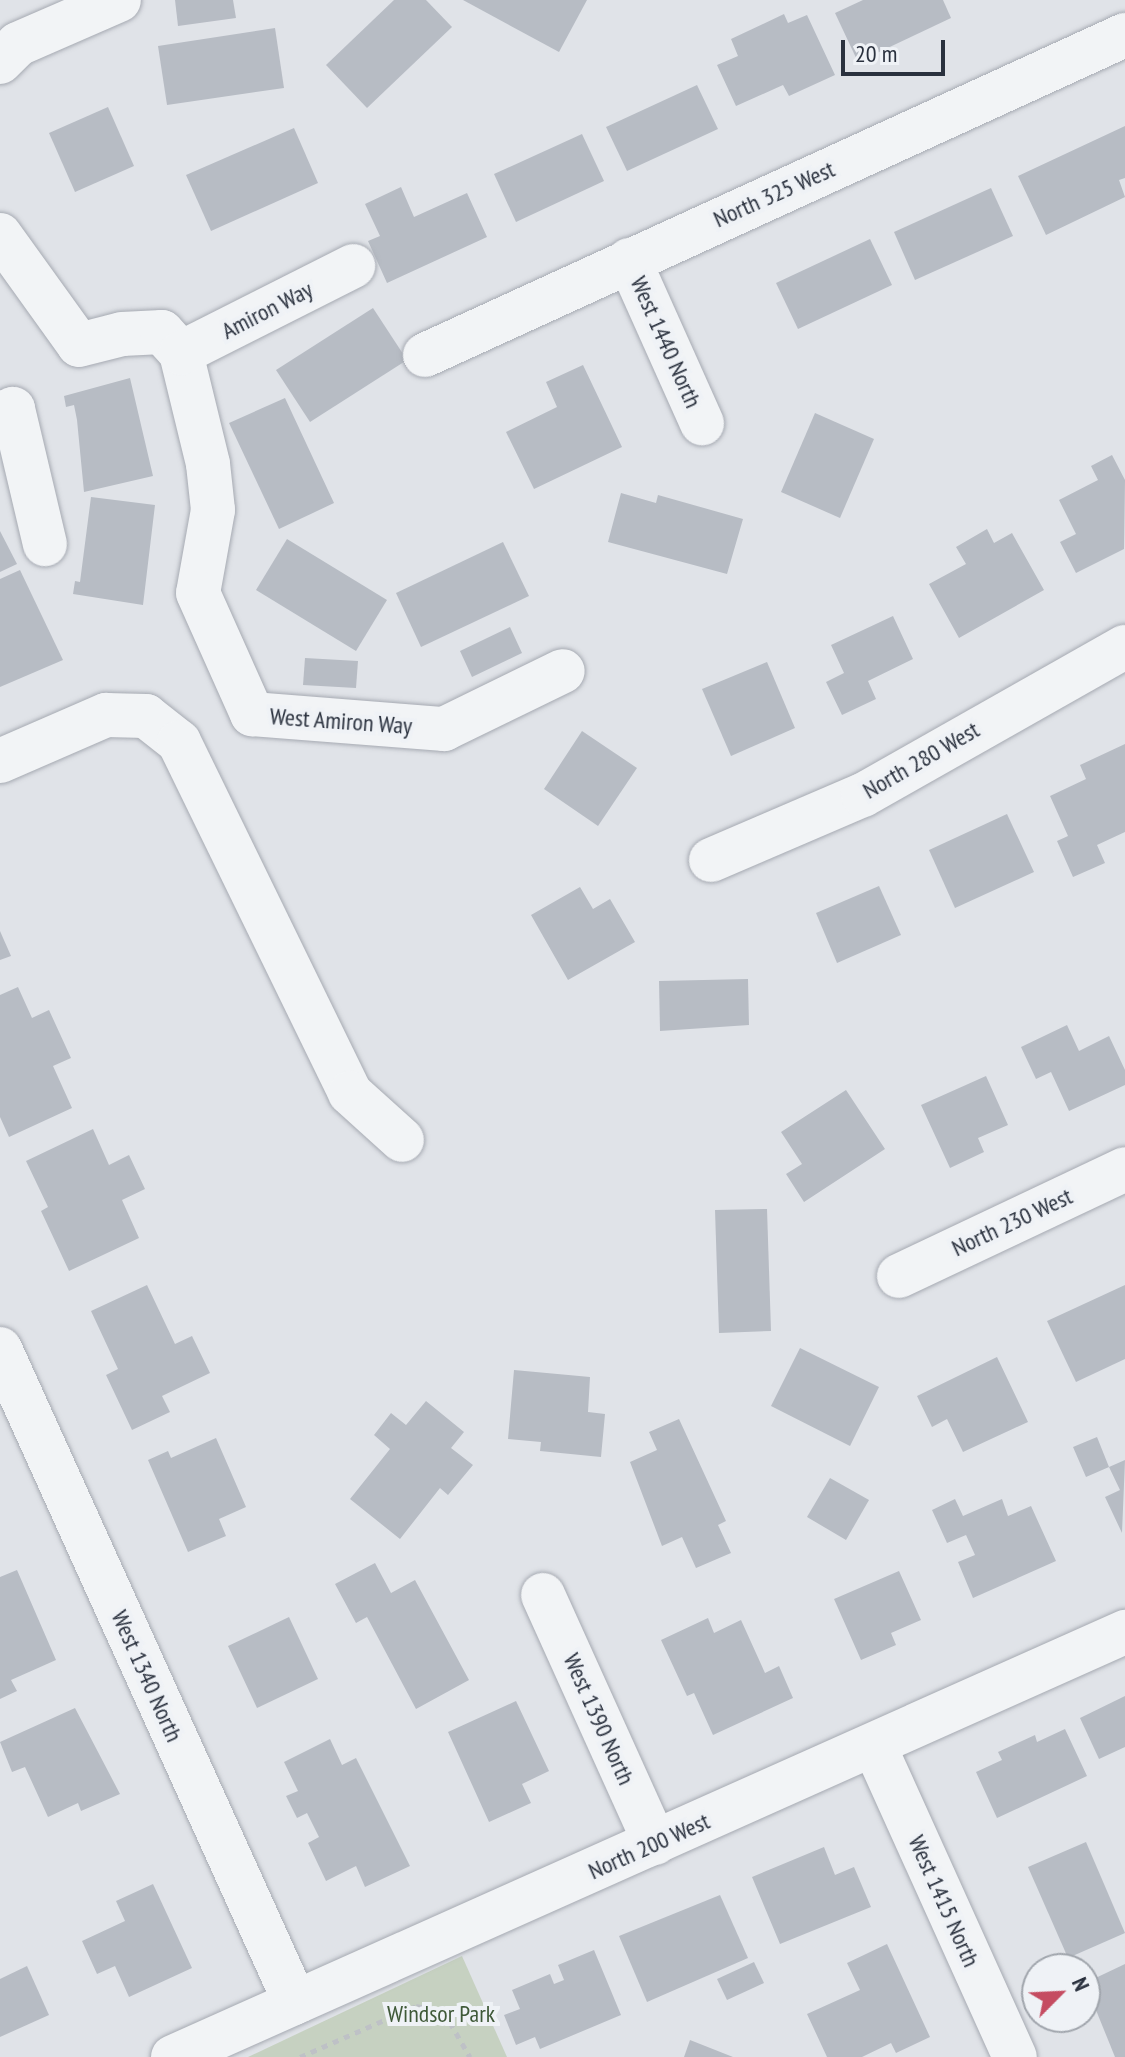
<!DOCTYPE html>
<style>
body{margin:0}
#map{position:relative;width:1125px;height:2057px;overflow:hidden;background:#e0e3e8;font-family:"PT Sans Narrow",sans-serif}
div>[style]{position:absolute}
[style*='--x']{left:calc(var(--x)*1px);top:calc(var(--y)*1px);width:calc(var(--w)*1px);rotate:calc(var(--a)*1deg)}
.green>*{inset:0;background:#c6d1c1}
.building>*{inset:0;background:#b7bcc4}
.path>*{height:5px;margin-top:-2.5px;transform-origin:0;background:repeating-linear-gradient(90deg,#bec1c6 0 6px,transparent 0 12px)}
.roads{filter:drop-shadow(0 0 2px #a6aab2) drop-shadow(0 0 2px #a6aab2)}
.minor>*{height:44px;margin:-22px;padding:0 22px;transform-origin:22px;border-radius:22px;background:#f2f4f6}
span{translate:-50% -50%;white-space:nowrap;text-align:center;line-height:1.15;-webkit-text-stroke:8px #eff2f6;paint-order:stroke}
.street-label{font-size:24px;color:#2a313e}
.park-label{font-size:24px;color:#3f5938}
.north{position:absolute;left:1021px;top:1953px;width:80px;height:80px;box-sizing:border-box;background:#eff2f6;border:2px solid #a0a5ac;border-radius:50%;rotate:66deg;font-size:22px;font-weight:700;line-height:32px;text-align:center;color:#2a313e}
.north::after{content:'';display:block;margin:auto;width:28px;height:36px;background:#c54c61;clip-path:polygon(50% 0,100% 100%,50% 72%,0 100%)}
.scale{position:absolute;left:841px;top:40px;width:104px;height:36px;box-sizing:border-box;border:4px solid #2a313e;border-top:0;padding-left:10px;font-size:24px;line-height:28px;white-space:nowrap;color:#2a313e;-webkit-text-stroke:6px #eff2f6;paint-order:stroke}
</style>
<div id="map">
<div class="green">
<div style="clip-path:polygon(462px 1956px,507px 2057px,248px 2057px)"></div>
</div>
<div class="building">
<div style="clip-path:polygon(175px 0,233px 0,236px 18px,178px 26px)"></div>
<div style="clip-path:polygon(394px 0,426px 0,452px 27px,367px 108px,326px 65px)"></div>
<div style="clip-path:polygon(463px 0,587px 0,559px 52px)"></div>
<div style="clip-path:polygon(863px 0,943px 0,951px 18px,858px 62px,835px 13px)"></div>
<div style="clip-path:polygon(784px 14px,788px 23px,807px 15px,835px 75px,789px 96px,783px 85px,736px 106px,717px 65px,738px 56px,731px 39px)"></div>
<div style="clip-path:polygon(275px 28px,284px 88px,167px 105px,158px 46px)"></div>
<div style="clip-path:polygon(697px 85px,718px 129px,627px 171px,606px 127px)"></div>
<div style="clip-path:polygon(108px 107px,134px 166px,75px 192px,49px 133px)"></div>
<div style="clip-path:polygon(1125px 126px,1125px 178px,1119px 180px,1125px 197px,1046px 235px,1018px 176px)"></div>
<div style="clip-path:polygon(294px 128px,318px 183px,211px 231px,186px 175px)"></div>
<div style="clip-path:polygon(582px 134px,604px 181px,516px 222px,494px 174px)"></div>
<div style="clip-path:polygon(401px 187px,414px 217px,467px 193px,487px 237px,387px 283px,368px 241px,380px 236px,365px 204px)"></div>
<div style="clip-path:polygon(991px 188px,1013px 236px,915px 280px,894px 232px)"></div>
<div style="clip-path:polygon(870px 239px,892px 285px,798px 329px,776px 283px)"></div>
<div style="clip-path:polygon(373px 308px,407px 360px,310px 422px,276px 370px)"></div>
<div style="clip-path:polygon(583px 365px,622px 447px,534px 489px,506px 432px,557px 407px,546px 382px)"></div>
<div style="clip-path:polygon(130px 378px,153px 476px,84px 492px,77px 420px,74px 405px,66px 407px,64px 396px)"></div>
<div style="clip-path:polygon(285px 398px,334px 503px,279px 529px,229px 423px)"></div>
<div style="clip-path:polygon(815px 413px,874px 439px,840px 518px,781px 492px)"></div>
<div style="clip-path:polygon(1112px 455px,1125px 480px,1124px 549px,1076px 573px,1060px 542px,1076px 534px,1059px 500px,1098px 480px,1091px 466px)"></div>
<div style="clip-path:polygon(621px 493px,656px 503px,658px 495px,743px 519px,727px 574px,608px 542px)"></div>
<div style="clip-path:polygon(91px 497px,155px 505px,143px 605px,73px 594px,75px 581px,80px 582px)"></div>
<div style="clip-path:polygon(987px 529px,994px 543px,1012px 533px,1044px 590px,959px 638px,929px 584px,966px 564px,956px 547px)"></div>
<div style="clip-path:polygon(0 531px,17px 564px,0 572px)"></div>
<div style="clip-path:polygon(287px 539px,387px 600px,356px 651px,256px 590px)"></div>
<div style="clip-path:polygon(503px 542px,529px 596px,421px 647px,396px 593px)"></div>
<div style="clip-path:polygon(20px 570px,63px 660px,0 687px,0 579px)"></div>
<div style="clip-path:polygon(893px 616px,913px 659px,868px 681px,876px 699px,842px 715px,826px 682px,844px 673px,831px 645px)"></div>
<div style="clip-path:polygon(510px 627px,522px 653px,472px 677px,460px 651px)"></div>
<div style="clip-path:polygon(305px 658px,358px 661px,356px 688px,303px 685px)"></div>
<div style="clip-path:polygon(767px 662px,795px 728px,731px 756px,702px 689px)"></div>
<div style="clip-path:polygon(582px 731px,637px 768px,598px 826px,544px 789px)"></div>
<div style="clip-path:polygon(1125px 744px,1125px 832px,1097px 845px,1105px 863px,1073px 877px,1057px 841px,1068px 836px,1050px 796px,1086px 779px,1080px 765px)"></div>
<div style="clip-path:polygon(1007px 814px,1034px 872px,955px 908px,929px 850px)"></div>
<div style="clip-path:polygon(879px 886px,901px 935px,837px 963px,816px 913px)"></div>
<div style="clip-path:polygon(580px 887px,593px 909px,610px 899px,635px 942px,568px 980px,531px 915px)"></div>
<div style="clip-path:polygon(0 931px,11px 956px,0 960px)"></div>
<div style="clip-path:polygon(748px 979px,749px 1025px,660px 1031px,659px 981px)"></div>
<div style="clip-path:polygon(18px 987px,32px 1018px,49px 1010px,71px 1058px,53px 1066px,72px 1108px,9px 1137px,0 1117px,0 995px)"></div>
<div style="clip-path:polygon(1067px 1025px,1079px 1051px,1109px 1036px,1125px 1070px,1125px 1085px,1069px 1111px,1051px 1072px,1036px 1079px,1021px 1047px)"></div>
<div style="clip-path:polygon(986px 1076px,1008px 1125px,978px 1138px,984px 1152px,950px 1168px,921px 1105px)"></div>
<div style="clip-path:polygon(846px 1090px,885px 1149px,804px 1202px,786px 1174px,802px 1164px,781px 1132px)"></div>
<div style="clip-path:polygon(93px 1129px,109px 1165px,129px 1155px,145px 1189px,122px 1200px,139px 1238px,69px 1271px,41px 1211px,48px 1207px,26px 1161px)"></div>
<div style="clip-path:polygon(767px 1209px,771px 1331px,719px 1333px,715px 1210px)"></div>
<div style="clip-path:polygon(147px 1285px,175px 1344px,192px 1336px,210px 1373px,162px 1396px,170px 1412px,132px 1430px,106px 1375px,118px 1369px,91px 1311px)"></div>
<div style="clip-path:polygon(1125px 1285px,1125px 1359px,1076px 1382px,1047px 1321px)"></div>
<div style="clip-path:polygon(800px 1348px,879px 1387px,850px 1446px,771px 1406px)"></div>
<div style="clip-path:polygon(997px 1357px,1028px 1422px,963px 1452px,947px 1419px,932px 1427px,917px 1396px)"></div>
<div style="clip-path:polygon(514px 1370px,590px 1377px,588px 1412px,605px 1414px,601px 1457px,540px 1451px,541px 1442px,508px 1439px)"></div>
<div style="clip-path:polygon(426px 1401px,464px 1432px,451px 1448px,473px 1465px,448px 1495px,440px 1488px,400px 1539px,350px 1499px,390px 1449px,374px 1435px,391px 1413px,406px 1425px)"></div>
<div style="clip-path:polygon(679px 1419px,726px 1521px,718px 1525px,731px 1553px,696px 1568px,682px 1537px,662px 1546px,630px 1462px,657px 1450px,649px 1432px)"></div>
<div style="clip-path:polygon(1097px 1437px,1109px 1467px,1125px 1460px,1122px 1533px,1105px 1497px,1120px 1490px,1109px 1467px,1086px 1477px,1073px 1447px)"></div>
<div style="clip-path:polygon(216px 1438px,246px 1507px,219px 1519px,226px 1536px,188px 1552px,148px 1460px,168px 1451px,171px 1458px)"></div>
<div style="clip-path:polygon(830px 1478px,869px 1500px,846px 1540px,807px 1517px)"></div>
<div style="clip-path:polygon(955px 1499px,963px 1516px,1002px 1499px,1008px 1516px,1031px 1506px,1056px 1561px,973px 1598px,958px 1562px,975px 1555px,966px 1535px,947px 1543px,932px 1510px)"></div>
<div style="clip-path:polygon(375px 1563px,391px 1593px,415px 1580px,469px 1680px,416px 1709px,367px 1617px,356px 1623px,335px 1584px)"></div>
<div style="clip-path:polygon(17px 1570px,56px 1660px,11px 1680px,17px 1691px,0 1699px,0 1577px)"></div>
<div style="clip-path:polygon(899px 1571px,921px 1620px,891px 1633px,896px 1645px,861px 1660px,834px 1599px)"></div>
<div style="clip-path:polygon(289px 1617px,318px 1679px,257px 1708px,228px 1646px)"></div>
<div style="clip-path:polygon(708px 1618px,714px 1633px,741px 1620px,765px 1673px,779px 1666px,793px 1698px,713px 1735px,694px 1693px,687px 1696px,661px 1640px)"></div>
<div style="clip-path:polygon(1125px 1696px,1125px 1747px,1099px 1759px,1080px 1718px)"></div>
<div style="clip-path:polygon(516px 1701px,549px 1771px,522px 1784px,531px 1803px,489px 1822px,448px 1732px)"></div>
<div style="clip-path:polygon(75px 1708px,120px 1794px,81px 1811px,78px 1803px,48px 1817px,25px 1767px,12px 1772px,0 1742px)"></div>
<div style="clip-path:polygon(1065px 1729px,1087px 1776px,997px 1818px,976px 1772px,1002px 1760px,998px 1752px,1035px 1735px,1037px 1742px)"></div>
<div style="clip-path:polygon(330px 1739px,342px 1765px,356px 1758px,410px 1866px,365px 1887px,356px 1866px,326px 1881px,308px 1843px,319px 1837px,307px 1813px,297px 1818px,286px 1796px,298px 1791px,284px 1762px)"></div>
<div style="clip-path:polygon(1086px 1842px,1125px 1933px,1068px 1958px,1028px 1867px)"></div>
<div style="clip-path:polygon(824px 1847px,835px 1875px,854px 1867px,871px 1907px,780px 1944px,752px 1877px)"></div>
<div style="clip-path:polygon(153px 1884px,192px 1968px,129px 1997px,115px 1966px,97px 1974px,82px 1941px,125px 1921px,116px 1901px)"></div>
<div style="clip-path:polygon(720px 1895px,748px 1958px,647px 2002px,619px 1936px)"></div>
<div style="clip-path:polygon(887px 1944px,930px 2037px,896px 2053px,891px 2043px,862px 2057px,827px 2057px,807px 2014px,860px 1990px,847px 1963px)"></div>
<div style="clip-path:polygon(594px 1950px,621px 2015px,540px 2049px,535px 2037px,516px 2045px,504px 2015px,520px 2009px,512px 1990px,550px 1974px,554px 1984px,564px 1980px,558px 1965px)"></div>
<div style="clip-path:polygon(754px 1962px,764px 1983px,727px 2000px,717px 1979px)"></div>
<div style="clip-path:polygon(1125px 1964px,1125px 2057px,1115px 2057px,1085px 1983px)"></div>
<div style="clip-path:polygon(27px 1966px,49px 2015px,0 2037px,0 1979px)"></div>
<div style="clip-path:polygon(690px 2040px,733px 2057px,684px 2057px)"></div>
</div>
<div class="path">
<div style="--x:300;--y:2057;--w:127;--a:-23.7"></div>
<div style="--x:416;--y:2006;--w:29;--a:12"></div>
<div style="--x:444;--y:2012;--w:52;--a:60"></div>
</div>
<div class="roads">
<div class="minor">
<div style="--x:0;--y:62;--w:25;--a:-45"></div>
<div style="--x:18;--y:44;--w:110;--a:-23.5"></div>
<div style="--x:0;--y:235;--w:135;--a:54.3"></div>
<div style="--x:79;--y:345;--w:44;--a:-14.3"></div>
<div style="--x:122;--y:334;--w:40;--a:-2.9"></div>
<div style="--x:162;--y:332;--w:28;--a:48"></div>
<div style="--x:181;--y:353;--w:114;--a:76.3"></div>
<div style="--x:208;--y:464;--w:46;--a:83.8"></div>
<div style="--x:213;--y:510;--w:84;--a:100.2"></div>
<div style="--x:198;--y:593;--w:133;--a:65.9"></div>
<div style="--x:252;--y:714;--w:193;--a:4.5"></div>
<div style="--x:444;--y:729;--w:132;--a:-26"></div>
<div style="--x:629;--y:260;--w:179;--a:65.9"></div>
<div style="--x:181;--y:353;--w:193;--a:-26.8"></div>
<div style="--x:425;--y:355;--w:770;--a:-24.57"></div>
<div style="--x:0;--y:414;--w:14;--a:-21"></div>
<div style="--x:13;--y:409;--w:139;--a:76.7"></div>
<div style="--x:0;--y:761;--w:116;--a:-23.5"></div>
<div style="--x:106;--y:715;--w:40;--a:1.4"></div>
<div style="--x:146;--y:716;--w:42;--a:38.2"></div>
<div style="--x:179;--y:742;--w:390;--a:64"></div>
<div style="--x:350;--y:1093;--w:70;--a:42.1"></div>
<div style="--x:711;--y:860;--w:165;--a:-23.2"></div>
<div style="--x:863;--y:795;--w:301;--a:-29.5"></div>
<div style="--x:899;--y:1276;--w:250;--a:-25.3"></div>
<div style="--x:0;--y:1349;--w:717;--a:65.69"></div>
<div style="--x:543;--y:1595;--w:272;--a:65.7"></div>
<div style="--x:874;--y:1745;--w:342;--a:65.7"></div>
<div style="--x:173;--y:2057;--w:1043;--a:-24.06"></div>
</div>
</div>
<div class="street-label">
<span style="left:774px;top:194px;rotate:-24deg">North 325 West</span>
<span style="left:267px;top:310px;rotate:-27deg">Amiron Way</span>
<span style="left:666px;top:342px;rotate:66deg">West 1440 North</span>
<span style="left:341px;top:721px;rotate:4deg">West Amiron Way</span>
<span style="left:921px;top:760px;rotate:-30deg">North 280 West</span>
<span style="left:1012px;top:1222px;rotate:-25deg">North 230 West</span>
<span style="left:147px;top:1676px;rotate:66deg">West 1340 North</span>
<span style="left:599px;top:1719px;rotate:66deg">West 1390 North</span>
<span style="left:649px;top:1846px;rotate:-24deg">North 200 West</span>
<span style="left:944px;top:1901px;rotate:66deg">West 1415 North</span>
</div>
<div class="park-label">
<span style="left:441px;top:2014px">Windsor Park</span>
</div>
<div class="north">N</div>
<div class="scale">20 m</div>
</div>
